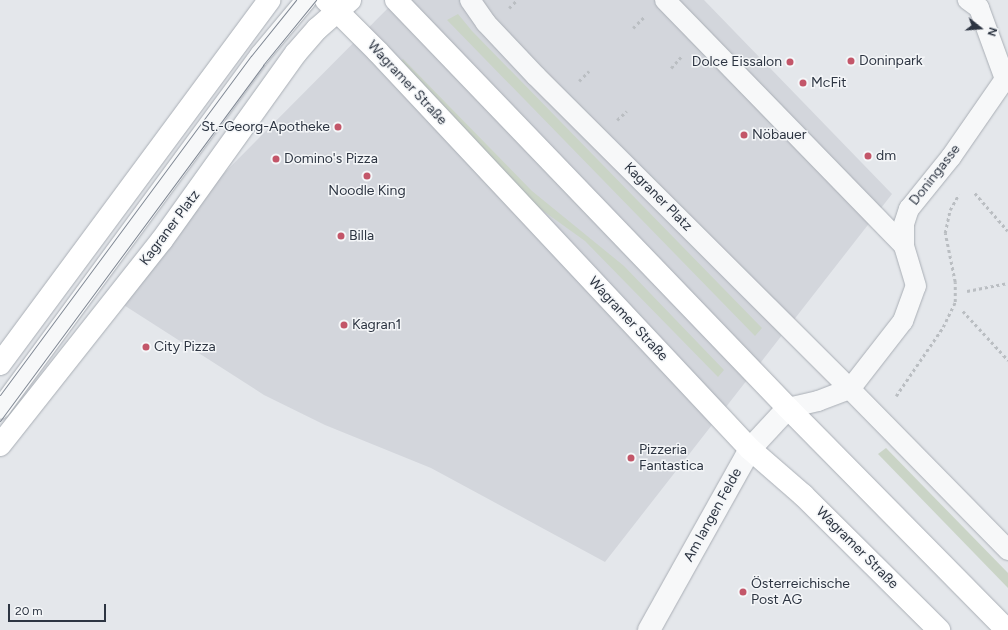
<!DOCTYPE html>
<meta charset="utf-8">
<style>
body{margin:0}
#map{position:relative;width:1008px;height:630px;overflow:hidden;background:#e4e7eb;font-family:Figtree,sans-serif}
div>[style]{position:absolute}
[style*='--x']{left:calc(var(--x)*1px);top:calc(var(--y)*1px);width:calc(var(--w)*1px);rotate:calc(var(--a)*1deg)}
.built>*{inset:0;background:#d3d6dc}
.green>*{inset:0;background:#cad4c6}
.path>*{height:2.5px;margin-top:-1.25px;transform-origin:0;background:repeating-linear-gradient(90deg,#babec2 0 3px,transparent 0 6px)}
.roads{filter:drop-shadow(0 0 1px #a9aeb5) drop-shadow(0 0 1px #a9aeb5)}
.service>*{height:20px;margin:-10px;padding:0 10px;transform-origin:10px;border-radius:10px;background:#f7f8f9}
.minor>*{height:22px;margin:-11px;padding:0 11px;transform-origin:11px;border-radius:11px;background:#f7f8f9}
.tertiary>*{height:22px;margin:-11px;padding:0 11px;transform-origin:11px;border-radius:11px;background:#f7f8f9}
.secondary>*{height:22px;margin:-11px;padding:0 11px;transform-origin:11px;border-radius:11px;background:#fff}
.primary>*{height:22px;margin:-11px;padding:0 11px;transform-origin:11px;border-radius:11px;background:#fff}
.tram>*{height:1px;margin:-0.5px;padding:0 0.5px;transform-origin:0.5px;border-radius:0.5px;background:#7f8793}
.dots>*{width:11px;height:11px;translate:-50% -50%;box-sizing:border-box;border:2px solid #f4f6f8;border-radius:50%}
span{translate:-50% -50%;white-space:nowrap;text-align:center;line-height:1.15;-webkit-text-stroke:3px #f4f6f8;paint-order:stroke}
.poi-label{font-size:14px;color:#2d3542}
.left{translate:0 -50%;text-align:left}
.right{translate:-100% -50%;text-align:right}
.street-label{font-size:14px;color:#2d3542}
.north{position:absolute;left:960px;top:8px;width:40px;height:40px;-webkit-text-stroke:3px #f4f6f8;paint-order:stroke;rotate:107deg;font-size:11px;font-weight:700;line-height:16px;text-align:center;color:#2d3542}
.north::after{content:'';display:block;margin:auto;width:14px;height:18px;background:#2d3542;clip-path:polygon(50% 0,100% 100%,50% 72%,0 100%)}
.scale{position:absolute;left:8px;top:604px;width:98px;height:18px;box-sizing:border-box;border:2px solid #2d3542;border-top:0;padding-left:5px;font-size:12px;line-height:14px;white-space:nowrap;color:#2d3542;-webkit-text-stroke:3px #f4f6f8;paint-order:stroke}
</style>
<div id="map">
<div class="built">
<div style="clip-path:polygon(396px 0,704px 0,892px 194px,605px 562px,431px 468px,325px 425px,264px 395px,105px 293px)"></div>
</div>
<div class="green">
<div style="clip-path:polygon(458px 14px,472px 31px,762px 328px,755px 336px,447px 20px)"></div>
<div style="clip-path:polygon(403px 59px,532px 191px,624px 266px,724px 370px,718px 377px,585px 241px,528px 200px,396px 65px)"></div>
<div style="clip-path:polygon(886px 448px,1008px 573px,1008px 588px,878px 454px)"></div>
</div>
<div class="path">
<div style="--x:509;--y:8;--w:11;--a:-45"></div>
<div style="--x:633;--y:28;--w:16;--a:-45"></div>
<div style="--x:671;--y:68;--w:15;--a:-48"></div>
<div style="--x:579;--y:81;--w:14;--a:-45"></div>
<div style="--x:617;--y:120;--w:13;--a:-42"></div>
<div style="--x:975;--y:193;--w:50;--a:49"></div>
<div style="--x:967;--y:291;--w:42;--a:-11"></div>
<div style="--x:963;--y:311;--w:67;--a:47.4"></div>
<div style="--x:896;--y:396;--w:83;--a:-55.7"></div>
<div style="--x:943;--y:327;--w:28;--a:-64"></div>
<div style="--x:955;--y:302;--w:20;--a:-90"></div>
<div style="--x:955;--y:282;--w:50;--a:-101.5"></div>
<div style="--x:945;--y:233;--w:24;--a:-78"></div>
<div style="--x:950;--y:210;--w:18;--a:-61"></div>
</div>
<div class="roads">
<div class="service">
<div style="--x:470;--y:0;--w:28;--a:55"></div>
<div style="--x:486;--y:23;--w:73;--a:46.7"></div>
<div style="--x:536;--y:76;--w:443;--a:44.9"></div>
<div style="--x:850;--y:389;--w:226;--a:45.5"></div>
<div style="--x:665;--y:0;--w:343;--a:45.8"></div>
<div style="--x:788;--y:408;--w:31;--a:-13"></div>
<div style="--x:818;--y:401;--w:34;--a:-21"></div>
<div style="--x:850;--y:389;--w:86;--a:-52.1"></div>
<div style="--x:903;--y:321;--w:37;--a:-70"></div>
<div style="--x:916;--y:286;--w:42;--a:-106.7"></div>
<div style="--x:904;--y:246;--w:22;--a:-90"></div>
<div style="--x:904;--y:224;--w:16;--a:-72"></div>
<div style="--x:909;--y:209;--w:67;--a:-51.1"></div>
<div style="--x:951;--y:157;--w:95;--a:-55.3"></div>
<div style="--x:1005;--y:79;--w:76;--a:-110.1"></div>
<div style="--x:979;--y:8;--w:14;--a:-144"></div>
<div style="--x:0;--y:409;--w:439;--a:-53.7"></div>
<div style="--x:260;--y:55;--w:72;--a:-50.1"></div>
</div>
<div class="minor">
<div style="--x:1008;--y:74;--w:6;--a:121"></div>
<div style="--x:1005;--y:79;--w:4;--a:34"></div>
</div>
<div class="tertiary">
<div style="--x:649;--y:630;--w:207;--a:-60.8"></div>
<div style="--x:750;--y:449;--w:56;--a:-47.2"></div>
</div>
<div class="secondary">
<div style="--x:0;--y:364;--w:453;--a:-53.5"></div>
<div style="--x:0;--y:445;--w:261;--a:-51.7"></div>
<div style="--x:162;--y:240;--w:230;--a:-54.4"></div>
<div style="--x:296;--y:53;--w:32;--a:-49"></div>
<div style="--x:317;--y:29;--w:44;--a:-41.3"></div>
</div>
<div class="primary">
<div style="--x:326;--y:0;--w:74;--a:45"></div>
<div style="--x:378;--y:52;--w:544;--a:46.86"></div>
<div style="--x:750;--y:449;--w:70;--a:41"></div>
<div style="--x:803;--y:495;--w:192;--a:44.8"></div>
<div style="--x:396;--y:0;--w:566;--a:46.15"></div>
<div style="--x:788;--y:408;--w:312;--a:45.4"></div>
</div>
</div>
<div class="tram">
<div style="--x:0;--y:395;--w:422;--a:-53.5"></div>
<div style="--x:251;--y:56;--w:72;--a:-51.2"></div>
<div style="--x:0;--y:421;--w:443;--a:-53.5"></div>
<div style="--x:263;--y:65;--w:84;--a:-50.8"></div>
</div>
<div class="dots">
<div style="left:851px;top:61px;background:#c35669"></div>
<div style="left:790px;top:62px;background:#c35669"></div>
<div style="left:803px;top:83px;background:#c35669"></div>
<div style="left:338px;top:127px;background:#c35669"></div>
<div style="left:744px;top:135px;background:#c35669"></div>
<div style="left:868px;top:156px;background:#c35669"></div>
<div style="left:276px;top:159px;background:#c35669"></div>
<div style="left:367px;top:176px;background:#c35669"></div>
<div style="left:341px;top:236px;background:#c35669"></div>
<div style="left:344px;top:325px;background:#c35669"></div>
<div style="left:146px;top:347px;background:#c35669"></div>
<div style="left:631px;top:458px;background:#c35669"></div>
<div style="left:743px;top:592px;background:#c35669"></div>
</div>
<div class="poi-label">
<span class="left" style="left:859px;top:61px">Doninpark</span>
<span class="right" style="left:782px;top:62px">Dolce Eissalon</span>
<span class="left" style="left:811px;top:83px">McFit</span>
<span class="right" style="left:330px;top:127px">St.-Georg-Apotheke</span>
<span class="left" style="left:752px;top:135px">Nöbauer</span>
<span class="left" style="left:876px;top:156px">dm</span>
<span class="left" style="left:284px;top:159px">Domino's Pizza</span>
<span style="left:367px;top:191px">Noodle King</span>
<span class="left" style="left:349px;top:236px">Billa</span>
<span class="left" style="left:352px;top:325px">Kagran1</span>
<span class="left" style="left:154px;top:347px">City Pizza</span>
<span class="left" style="left:639px;top:458px">Pizzeria<br>Fantastica</span>
<span class="left" style="left:751px;top:592px">Österreichische<br>Post AG</span>
</div>
<div class="street-label">
<span style="left:407px;top:83px;rotate:47deg">Wagramer Straße</span>
<span style="left:935px;top:175px;rotate:-52deg">Doningasse</span>
<span style="left:658px;top:197px;rotate:45deg">Kagraner Platz</span>
<span style="left:170px;top:228px;rotate:-53deg">Kagraner Platz</span>
<span style="left:628px;top:319px;rotate:47deg">Wagramer Straße</span>
<span style="left:713px;top:515px;rotate:-61deg">Am langen Felde</span>
<span style="left:857px;top:548px;rotate:45deg">Wagramer Straße</span>
</div>
<div class="north">N</div>
<div class="scale">20 m</div>
</div>
